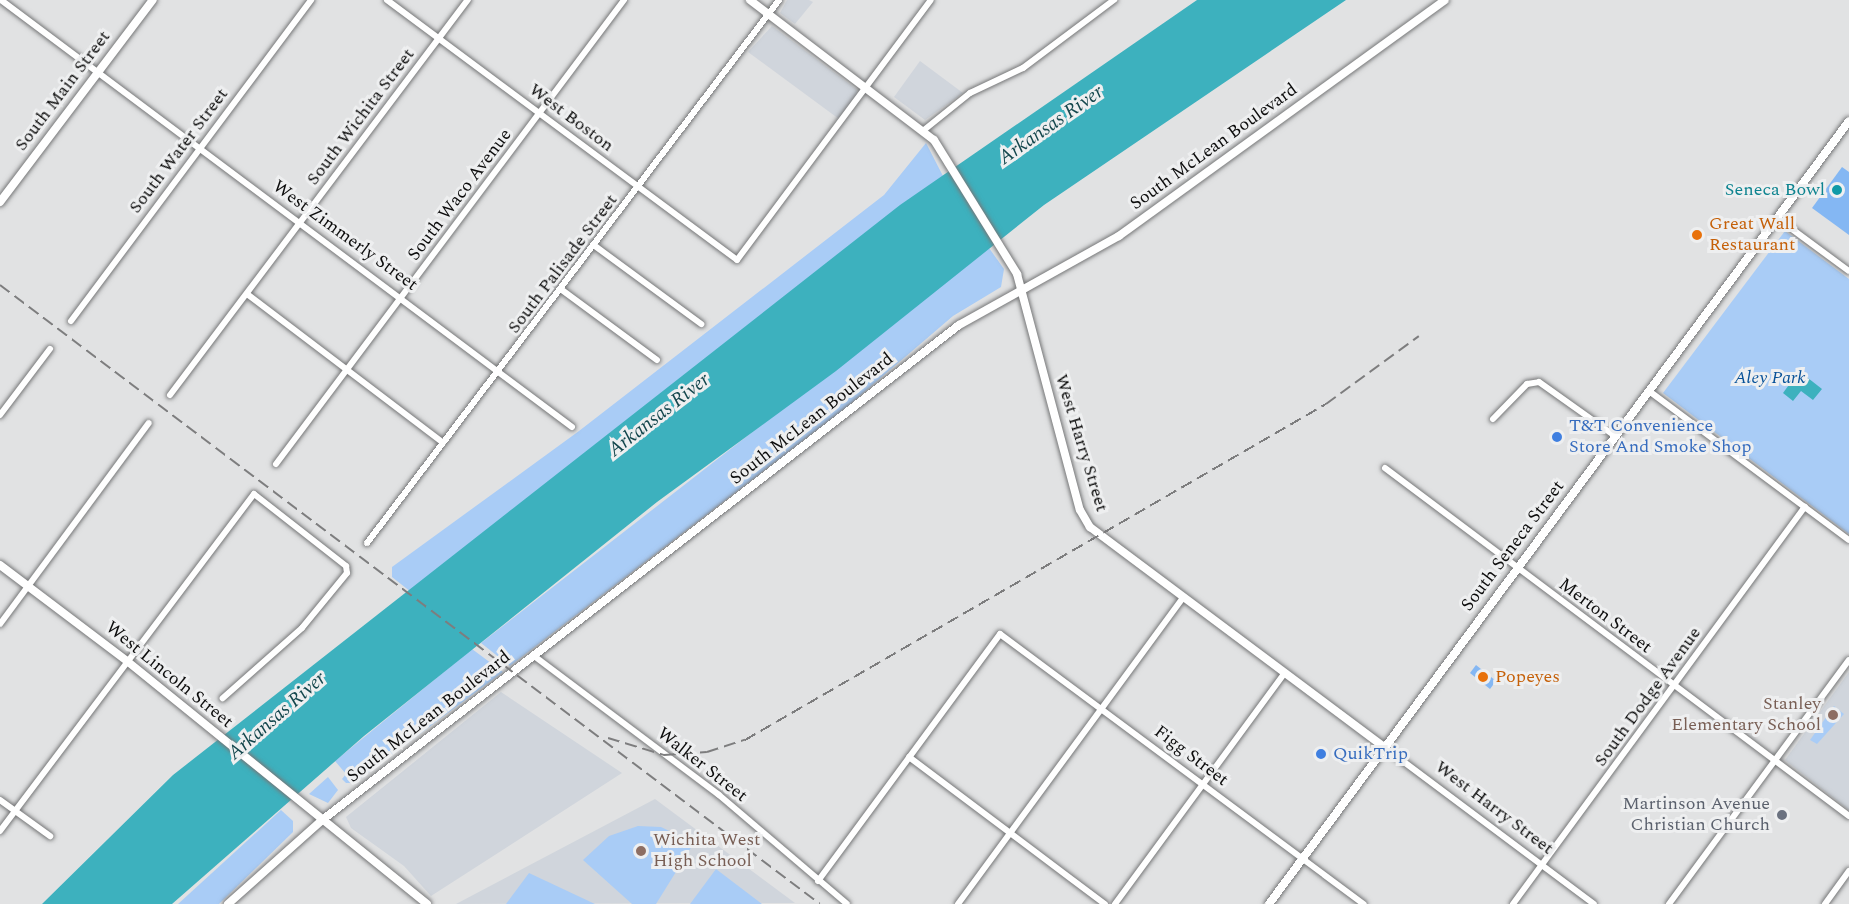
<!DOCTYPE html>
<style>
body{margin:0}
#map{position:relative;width:1849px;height:904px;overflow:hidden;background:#e1e2e3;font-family:Spectral,serif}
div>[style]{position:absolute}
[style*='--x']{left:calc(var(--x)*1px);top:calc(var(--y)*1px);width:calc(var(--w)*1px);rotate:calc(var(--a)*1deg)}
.built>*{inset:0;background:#d0d5dc}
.green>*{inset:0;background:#a9ccf6}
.water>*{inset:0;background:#3db1be}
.building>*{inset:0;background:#84b7f3}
.roads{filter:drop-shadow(0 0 2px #767778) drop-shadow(0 0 2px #767778)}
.street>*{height:6px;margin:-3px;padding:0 3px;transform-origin:3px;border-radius:3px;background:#fff}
.secondary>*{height:8px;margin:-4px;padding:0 4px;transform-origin:4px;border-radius:4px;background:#fff}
.rail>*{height:2px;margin-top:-1px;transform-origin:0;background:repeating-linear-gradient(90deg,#7d7d7e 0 12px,transparent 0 18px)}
.dots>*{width:16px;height:16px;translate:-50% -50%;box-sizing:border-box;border:3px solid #eeeff0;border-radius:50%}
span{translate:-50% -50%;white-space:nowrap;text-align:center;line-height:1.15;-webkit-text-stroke:6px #eeeff0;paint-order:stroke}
.street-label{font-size:18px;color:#0c0c0c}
.culture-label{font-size:18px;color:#0d838f}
.right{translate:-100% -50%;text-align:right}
.food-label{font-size:18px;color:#c56008}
.left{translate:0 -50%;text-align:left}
.park-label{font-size:18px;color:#075198;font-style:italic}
.shop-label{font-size:18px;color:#366cbe}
.education-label{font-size:18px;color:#785e54}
.worship-label{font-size:18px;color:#5b616d}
.water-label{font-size:20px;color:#14474d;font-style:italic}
</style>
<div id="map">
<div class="built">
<div style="clip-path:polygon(787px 0,809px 0,813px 2px,795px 24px,780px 13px)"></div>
<div style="clip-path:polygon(772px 26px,856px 89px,858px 95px,839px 119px,748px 52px)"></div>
<div style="clip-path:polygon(920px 61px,963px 93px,925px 120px,894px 97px)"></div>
<div style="clip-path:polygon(1849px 672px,1849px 810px,1785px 760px)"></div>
<div style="clip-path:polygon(501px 692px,622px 773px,431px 896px,404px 866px,351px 828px,346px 817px)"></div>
<div style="clip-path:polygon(655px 799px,795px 903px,456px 904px)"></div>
</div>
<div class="green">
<div style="clip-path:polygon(926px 143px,943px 176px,411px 592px,392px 577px,392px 567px,579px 431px,884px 195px)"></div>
<div style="clip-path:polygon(1785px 231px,1849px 279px,1849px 534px,1663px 393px)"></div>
<div style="clip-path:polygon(989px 248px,1004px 269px,1001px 287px,953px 316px,849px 405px,510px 666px,481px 643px)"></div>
<div style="clip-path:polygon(472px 649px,503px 672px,354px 783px,346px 783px,342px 779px,346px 774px,335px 761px)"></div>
<div style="clip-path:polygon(1834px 706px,1844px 714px,1817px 744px,1810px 740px)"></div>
<div style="clip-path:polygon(328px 777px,338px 790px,328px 803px,309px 794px)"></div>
<div style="clip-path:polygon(281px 810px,293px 821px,293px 832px,219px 904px,178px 904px)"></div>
<div style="clip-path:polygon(638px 826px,661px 827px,694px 843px,656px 904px,632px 904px,583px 860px,609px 836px)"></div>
<div style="clip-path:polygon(716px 869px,762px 904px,690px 904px)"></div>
<div style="clip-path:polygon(529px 873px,595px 904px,506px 904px)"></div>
</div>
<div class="water">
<div style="clip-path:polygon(1197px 0,1346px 0,1044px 205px,836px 371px,657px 502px,364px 736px,172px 904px,42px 904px,173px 775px,900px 205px)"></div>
<div style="clip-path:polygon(1799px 371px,1822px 389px,1813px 400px,1801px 391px,1793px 401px,1783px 393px)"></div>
</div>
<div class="building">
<div style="clip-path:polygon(1842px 167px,1849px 172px,1849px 235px,1812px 208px)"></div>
<div style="clip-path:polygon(1476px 665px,1496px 681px,1490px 689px,1470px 673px)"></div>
</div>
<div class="roads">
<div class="street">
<div style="--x:1;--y:0;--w:713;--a:36.79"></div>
<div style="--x:387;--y:0;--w:436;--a:36.6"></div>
<div style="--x:737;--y:260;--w:324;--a:-53.3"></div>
<div style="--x:924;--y:130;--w:59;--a:-38.8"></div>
<div style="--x:970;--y:93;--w:59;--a:-25.3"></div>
<div style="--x:1023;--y:68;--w:114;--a:-36.8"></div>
<div style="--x:1777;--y:218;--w:89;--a:36.4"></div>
<div style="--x:595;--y:246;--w:132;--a:36.3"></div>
<div style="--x:562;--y:290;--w:118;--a:36.4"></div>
<div style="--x:247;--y:294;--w:246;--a:37.2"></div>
<div style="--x:71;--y:321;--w:401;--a:-53.2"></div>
<div style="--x:1649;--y:391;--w:249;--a:36.7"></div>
<div style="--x:170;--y:395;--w:495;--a:-53"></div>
<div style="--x:0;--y:415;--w:83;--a:-52.9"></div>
<div style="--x:1493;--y:419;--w:49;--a:-45.8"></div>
<div style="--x:1527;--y:384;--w:12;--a:-9"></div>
<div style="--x:1539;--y:382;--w:93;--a:35.4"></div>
<div style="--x:276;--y:464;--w:580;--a:-53.13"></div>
<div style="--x:1385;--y:468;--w:580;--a:36.87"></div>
<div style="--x:367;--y:543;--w:682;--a:-52.81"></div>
<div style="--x:0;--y:624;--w:250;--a:-53.5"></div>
<div style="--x:534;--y:656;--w:231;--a:36.9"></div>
<div style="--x:719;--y:795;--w:168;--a:40.4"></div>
<div style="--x:1384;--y:747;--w:262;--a:36.8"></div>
<div style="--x:909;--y:757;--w:245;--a:36.9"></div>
<div style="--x:0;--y:800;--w:62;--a:35.8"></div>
<div style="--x:0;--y:831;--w:422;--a:-53"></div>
<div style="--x:254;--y:494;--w:117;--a:38"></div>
<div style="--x:346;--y:566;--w:7;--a:82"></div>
<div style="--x:347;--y:573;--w:71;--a:129.3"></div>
<div style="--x:302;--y:628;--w:106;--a:138.5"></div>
<div style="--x:818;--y:881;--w:307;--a:-53.6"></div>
<div style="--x:1000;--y:634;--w:453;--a:36.6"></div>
<div style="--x:958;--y:904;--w:380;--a:-53.7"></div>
<div style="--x:1115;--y:904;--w:285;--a:-53.7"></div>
<div style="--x:1513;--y:904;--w:493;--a:-53.7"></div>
<div style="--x:1669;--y:904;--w:303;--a:-53.6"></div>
<div style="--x:1825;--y:904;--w:41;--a:-54"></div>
</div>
<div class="secondary">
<div style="--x:750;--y:0;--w:231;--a:37.3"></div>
<div style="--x:934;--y:140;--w:158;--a:58.2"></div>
<div style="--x:1017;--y:274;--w:244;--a:75.1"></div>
<div style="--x:1080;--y:510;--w:20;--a:60"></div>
<div style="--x:1090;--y:527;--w:367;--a:36.8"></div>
<div style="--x:0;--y:202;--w:253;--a:-52.9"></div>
<div style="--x:0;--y:565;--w:159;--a:37.1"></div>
<div style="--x:127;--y:661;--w:386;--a:39"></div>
<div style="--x:228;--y:904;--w:125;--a:-41.7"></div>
<div style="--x:321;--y:821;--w:808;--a:-37.86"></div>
<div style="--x:959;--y:325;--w:183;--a:-29.1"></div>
<div style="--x:1119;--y:236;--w:402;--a:-35.9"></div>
<div style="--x:1269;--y:904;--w:974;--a:-53.47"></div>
</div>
</div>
<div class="rail">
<div style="--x:0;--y:285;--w:1027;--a:37.05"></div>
<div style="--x:608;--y:738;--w:59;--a:16.9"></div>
<div style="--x:664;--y:755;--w:43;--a:-4"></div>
<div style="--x:707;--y:752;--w:40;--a:-18"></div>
<div style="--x:745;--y:740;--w:671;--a:-30.04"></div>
<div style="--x:1326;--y:404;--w:115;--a:-36.2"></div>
</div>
<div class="dots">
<div style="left:1837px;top:190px;background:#0f9aa8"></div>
<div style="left:1697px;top:235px;background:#e8710a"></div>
<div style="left:1557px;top:437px;background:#3f7fe0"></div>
<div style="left:1483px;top:677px;background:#e8710a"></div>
<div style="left:1833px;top:715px;background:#8d6e63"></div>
<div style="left:1321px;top:754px;background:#3f7fe0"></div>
<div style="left:1782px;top:815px;background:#6b7280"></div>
<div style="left:641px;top:851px;background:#8d6e63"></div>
</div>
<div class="street-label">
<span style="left:63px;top:91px;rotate:-53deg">South Main Street</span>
<span style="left:361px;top:117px;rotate:-53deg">South Wichita Street</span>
<span style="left:571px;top:118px;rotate:37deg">West Boston</span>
<span style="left:1214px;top:147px;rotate:-36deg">South McLean Boulevard</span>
<span style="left:179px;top:151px;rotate:-53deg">South Water Street</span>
<span style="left:460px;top:195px;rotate:-53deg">South Waco Avenue</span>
<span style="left:345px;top:236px;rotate:36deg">West Zimmerly Street</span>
<span style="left:563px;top:264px;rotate:-53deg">South Palisade Street</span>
<span style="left:812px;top:419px;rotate:-38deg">South McLean Boulevard</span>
<span style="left:1081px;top:443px;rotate:73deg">West Harry Street</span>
<span style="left:1513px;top:546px;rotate:-53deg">South Seneca Street</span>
<span style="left:1605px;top:616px;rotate:37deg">Merton Street</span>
<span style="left:169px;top:675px;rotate:39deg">West Lincoln Street</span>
<span style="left:1648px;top:697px;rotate:-54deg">South Dodge Avenue</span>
<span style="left:429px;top:717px;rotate:-38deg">South McLean Boulevard</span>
<span style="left:1191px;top:756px;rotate:37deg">Figg Street</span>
<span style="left:702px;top:765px;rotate:38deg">Walker Street</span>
<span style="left:1494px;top:808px;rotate:37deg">West Harry Street</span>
</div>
<div class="culture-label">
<span class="right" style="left:1825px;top:190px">Seneca Bowl</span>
</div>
<div class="food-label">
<span class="left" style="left:1709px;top:235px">Great Wall<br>Restaurant</span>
<span class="left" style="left:1495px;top:677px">Popeyes</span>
</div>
<div class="park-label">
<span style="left:1770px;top:378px">Aley Park</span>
</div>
<div class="shop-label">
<span class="left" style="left:1569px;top:437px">T&amp;T Convenience<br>Store And Smoke Shop</span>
<span class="left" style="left:1333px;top:754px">QuikTrip</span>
</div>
<div class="education-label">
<span class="right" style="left:1821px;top:715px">Stanley<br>Elementary School</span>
<span class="left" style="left:653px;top:851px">Wichita West<br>High School</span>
</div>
<div class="worship-label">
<span class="right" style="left:1770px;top:815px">Martinson Avenue<br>Christian Church</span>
</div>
<div class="water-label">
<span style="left:1051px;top:125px;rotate:-35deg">Arkansas River</span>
<span style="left:659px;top:415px;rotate:-38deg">Arkansas River</span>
<span style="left:277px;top:716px;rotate:-41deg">Arkansas River</span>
</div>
</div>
